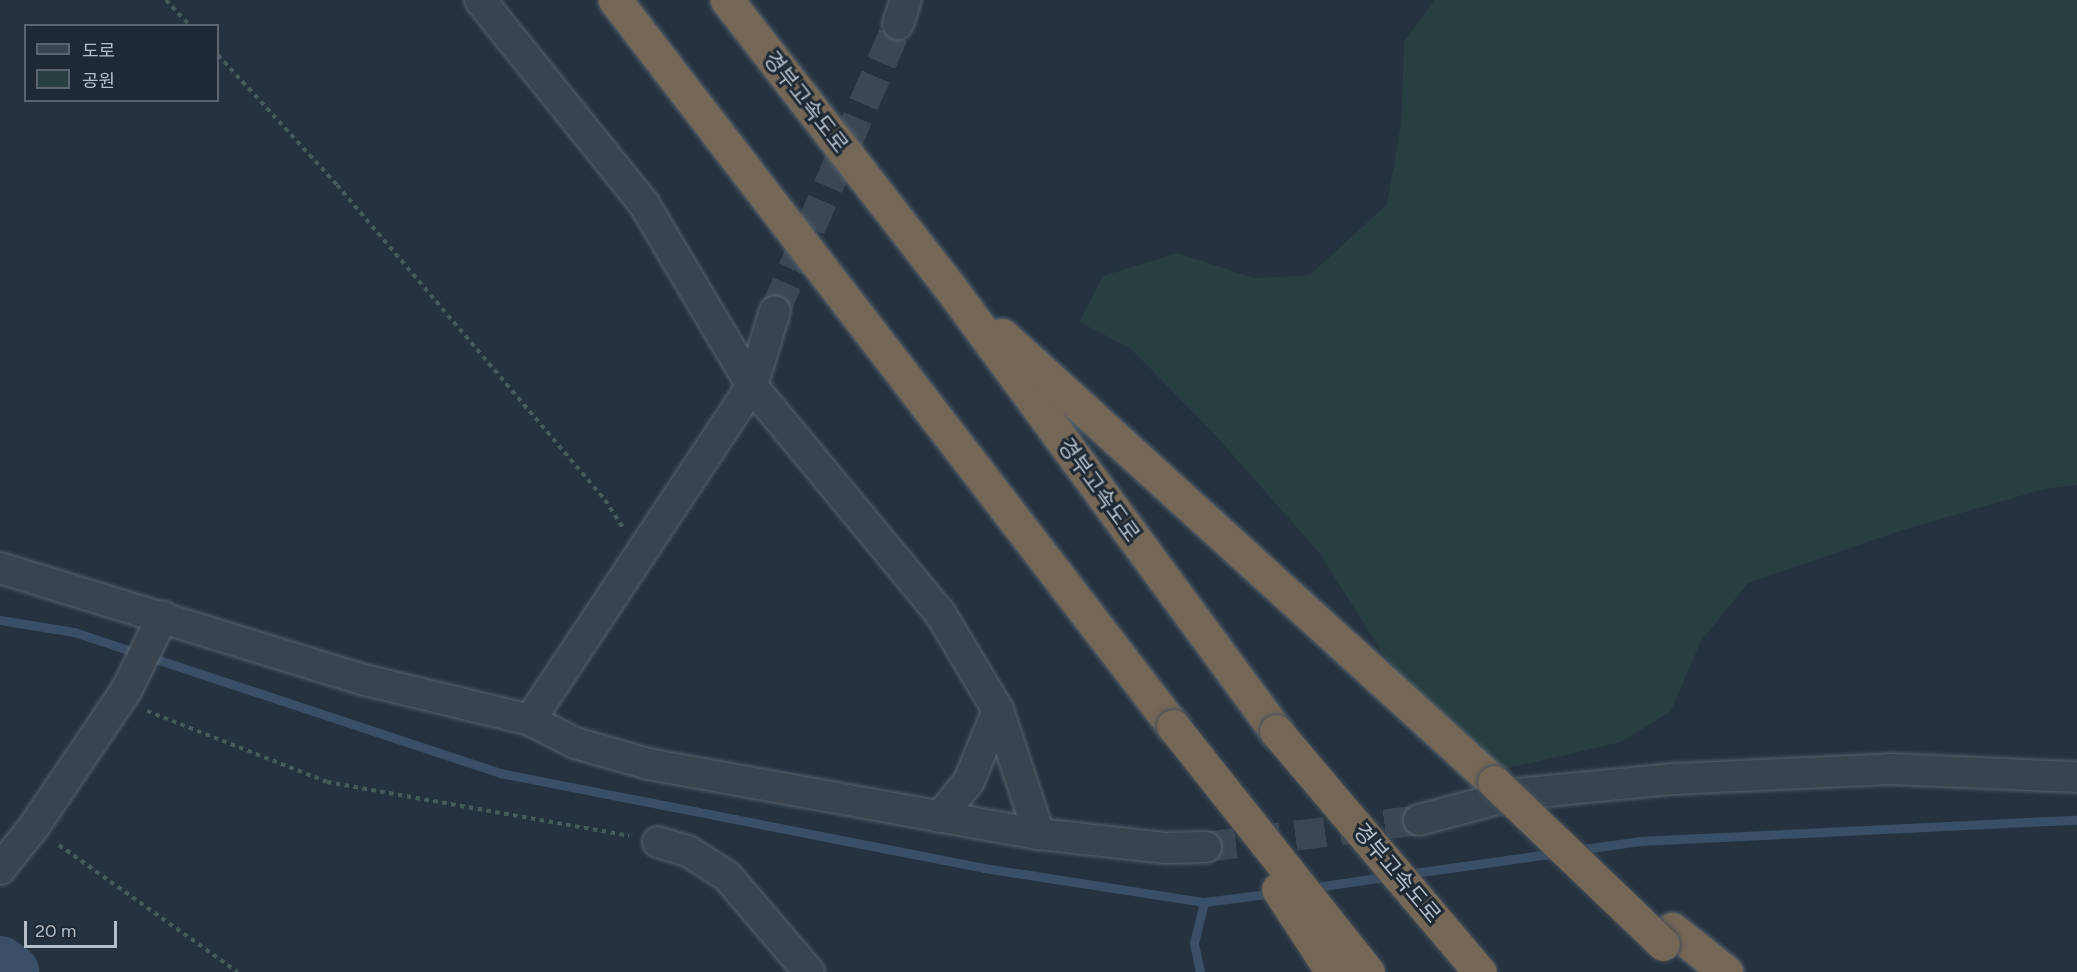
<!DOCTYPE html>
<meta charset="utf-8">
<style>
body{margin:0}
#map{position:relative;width:2077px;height:972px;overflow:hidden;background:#25323f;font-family:Figtree,"Noto Sans KR",sans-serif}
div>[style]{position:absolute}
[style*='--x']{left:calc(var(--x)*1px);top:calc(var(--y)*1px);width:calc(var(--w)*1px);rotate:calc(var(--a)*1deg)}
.green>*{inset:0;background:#273f40}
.stream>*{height:9px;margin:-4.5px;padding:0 4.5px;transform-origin:4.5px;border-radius:4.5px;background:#394f67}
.river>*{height:56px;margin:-28px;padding:0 28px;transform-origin:28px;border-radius:28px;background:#394f67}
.street-tunnel>*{height:30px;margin-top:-15px;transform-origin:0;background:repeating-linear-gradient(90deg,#3b4754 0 30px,transparent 0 45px)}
.path>*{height:4px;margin-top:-2px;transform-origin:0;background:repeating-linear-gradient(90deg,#455c5d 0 4.5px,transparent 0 9px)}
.roads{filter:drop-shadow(0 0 2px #57626d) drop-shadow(0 0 2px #57626d)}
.street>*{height:30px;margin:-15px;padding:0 15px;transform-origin:15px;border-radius:15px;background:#39444f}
.highway>*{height:33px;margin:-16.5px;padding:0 16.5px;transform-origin:16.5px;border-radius:16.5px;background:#756756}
.bridges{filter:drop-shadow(0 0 2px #444f5a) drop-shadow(0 0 2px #444f5a)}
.highway-bridge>*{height:33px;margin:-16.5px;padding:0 16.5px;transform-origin:16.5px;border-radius:16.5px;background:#756756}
span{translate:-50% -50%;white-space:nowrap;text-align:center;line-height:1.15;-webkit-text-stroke:6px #1e2934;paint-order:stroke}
.street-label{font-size:22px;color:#b5bfca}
.legend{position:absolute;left:24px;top:24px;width:195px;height:78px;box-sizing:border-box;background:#1e2934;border:2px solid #5a6570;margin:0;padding:8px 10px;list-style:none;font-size:18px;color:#b5bfca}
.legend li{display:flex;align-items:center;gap:12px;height:30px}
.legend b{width:30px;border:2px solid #5a6570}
.scale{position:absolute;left:24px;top:921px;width:93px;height:27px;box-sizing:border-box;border:3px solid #b5bfca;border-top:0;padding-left:8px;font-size:18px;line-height:21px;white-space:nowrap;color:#b5bfca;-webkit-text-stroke:4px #1e2934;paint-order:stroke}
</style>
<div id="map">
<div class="green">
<div style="clip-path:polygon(1434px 0,2077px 0,2077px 485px,2044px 489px,1903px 530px,1748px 583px,1701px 641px,1671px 711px,1621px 742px,1462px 779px,1320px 554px,1218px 438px,1130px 348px,1079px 322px,1103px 276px,1177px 253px,1254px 278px,1310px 275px,1387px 204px,1401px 124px,1404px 42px)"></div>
</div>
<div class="stream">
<div style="--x:0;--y:620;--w:75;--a:9.2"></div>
<div style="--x:74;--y:632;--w:449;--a:18.3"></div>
<div style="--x:500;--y:773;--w:493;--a:11.1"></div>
<div style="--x:984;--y:868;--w:223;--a:8.8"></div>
<div style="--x:1204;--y:902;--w:72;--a:-7.2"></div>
<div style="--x:1577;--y:850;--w:64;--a:-8.1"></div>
<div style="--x:1640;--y:841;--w:438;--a:-2.8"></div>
<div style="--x:1407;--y:874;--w:151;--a:-8"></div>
<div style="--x:1309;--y:888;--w:83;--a:-8.3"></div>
<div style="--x:1200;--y:972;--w:30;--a:-102"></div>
<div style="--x:1194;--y:943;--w:42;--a:-76.3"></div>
</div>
<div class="river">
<div style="--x:0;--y:964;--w:14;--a:36"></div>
</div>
<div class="street-tunnel">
<div style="--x:775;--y:311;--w:312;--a:-66.8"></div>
<div style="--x:1206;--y:847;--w:215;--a:-7.2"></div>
</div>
<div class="path">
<div style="--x:166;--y:0;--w:35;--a:47"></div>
<div style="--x:218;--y:55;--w:176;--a:47.5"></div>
<div style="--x:337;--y:185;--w:414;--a:49.6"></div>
<div style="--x:605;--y:500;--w:33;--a:57"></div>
<div style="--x:147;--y:711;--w:193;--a:21.5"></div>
<div style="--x:327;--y:782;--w:307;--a:10.1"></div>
<div style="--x:59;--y:845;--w:219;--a:35.4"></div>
</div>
<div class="roads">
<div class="street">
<div style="--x:480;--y:0;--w:262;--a:51.2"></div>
<div style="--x:644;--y:204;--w:212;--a:59.3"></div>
<div style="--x:752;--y:386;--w:295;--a:50.4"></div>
<div style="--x:940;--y:613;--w:113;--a:59.1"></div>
<div style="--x:998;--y:710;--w:131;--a:71.7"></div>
<div style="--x:1039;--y:834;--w:128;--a:6.3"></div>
<div style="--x:1166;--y:848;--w:40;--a:-1.4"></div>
<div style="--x:898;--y:24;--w:25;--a:-72"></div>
<div style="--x:0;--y:568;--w:382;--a:17.1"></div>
<div style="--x:365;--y:680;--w:170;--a:13.6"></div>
<div style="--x:530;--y:720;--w:51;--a:27.1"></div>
<div style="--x:575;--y:743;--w:76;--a:16"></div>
<div style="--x:648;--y:764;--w:397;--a:10.2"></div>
<div style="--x:530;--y:720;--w:401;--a:-56.4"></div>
<div style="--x:752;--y:386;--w:78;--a:-73"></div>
<div style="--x:940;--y:817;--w:46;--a:-51.1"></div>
<div style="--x:969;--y:781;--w:77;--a:-67.8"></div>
<div style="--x:1419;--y:820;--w:100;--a:-15"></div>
<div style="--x:1516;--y:794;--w:158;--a:-5.5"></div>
<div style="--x:1673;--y:779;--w:218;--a:-2.6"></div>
<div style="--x:1891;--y:769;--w:186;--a:2.5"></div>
<div style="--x:658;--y:842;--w:31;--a:17"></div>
<div style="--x:688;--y:851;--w:46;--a:32.7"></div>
<div style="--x:727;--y:876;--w:126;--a:49.5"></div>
<div style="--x:0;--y:869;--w:53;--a:-51.2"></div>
<div style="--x:33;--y:828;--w:168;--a:-55.9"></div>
<div style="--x:127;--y:689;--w:81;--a:-63.7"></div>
</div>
<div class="highway">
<div style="--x:615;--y:0;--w:916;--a:52.45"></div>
<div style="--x:727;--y:0;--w:362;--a:52.2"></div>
<div style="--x:949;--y:286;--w:552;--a:53.69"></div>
<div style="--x:1002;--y:335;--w:665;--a:42.26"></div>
<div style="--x:1672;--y:929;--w:69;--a:38.5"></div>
</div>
</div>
<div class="bridges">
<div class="highway-bridge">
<div style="--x:1173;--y:726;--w:314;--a:51.6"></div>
<div style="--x:1276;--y:731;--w:316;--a:49.8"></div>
<div style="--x:1494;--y:782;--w:234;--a:43.8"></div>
<div style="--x:1278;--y:889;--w:99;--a:57"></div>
</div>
</div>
<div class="street-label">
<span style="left:806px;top:102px;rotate:52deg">경부고속도로</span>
<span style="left:1099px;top:490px;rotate:54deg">경부고속도로</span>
<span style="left:1397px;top:873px;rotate:50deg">경부고속도로</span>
</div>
<ul class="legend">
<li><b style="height:8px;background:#39444f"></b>도로</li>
<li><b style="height:16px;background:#273f40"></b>공원</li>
</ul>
<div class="scale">20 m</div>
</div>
